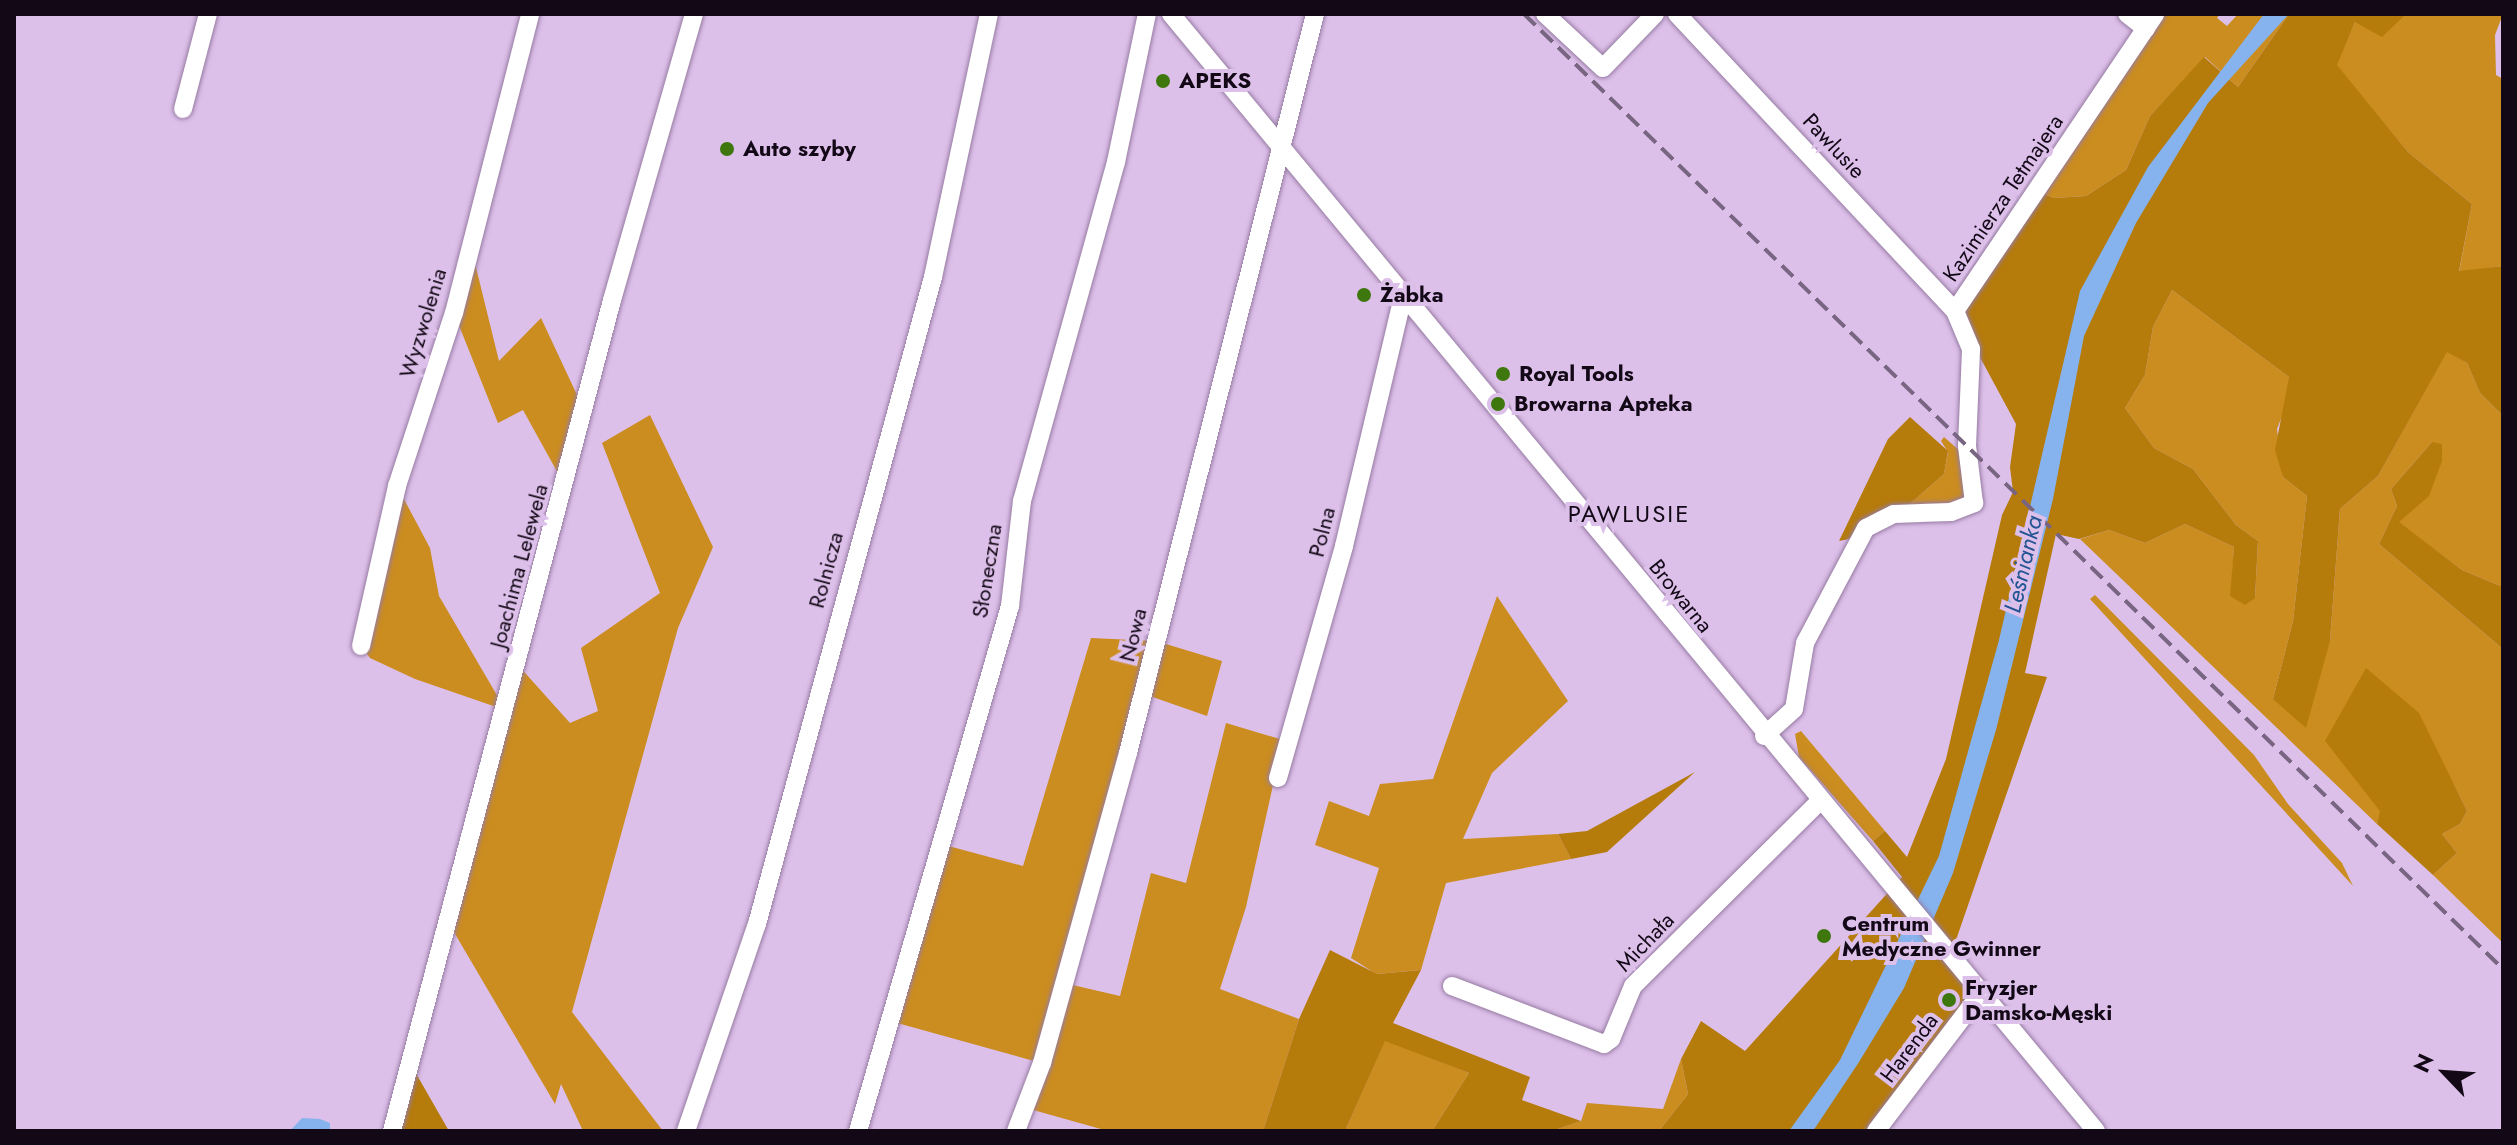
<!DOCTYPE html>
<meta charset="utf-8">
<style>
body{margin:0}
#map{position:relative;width:2517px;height:1145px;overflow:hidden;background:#ddc0ea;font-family:Jost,sans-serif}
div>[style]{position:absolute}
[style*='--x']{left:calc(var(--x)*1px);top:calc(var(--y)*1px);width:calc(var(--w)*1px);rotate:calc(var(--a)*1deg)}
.green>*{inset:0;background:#cb8d1f}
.forest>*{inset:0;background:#b57b0b}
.water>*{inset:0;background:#86b3ed}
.roads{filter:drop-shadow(0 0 2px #967ba2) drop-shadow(0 0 2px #967ba2)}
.minor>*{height:18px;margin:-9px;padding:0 9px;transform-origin:9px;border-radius:9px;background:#fff}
.rail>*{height:4px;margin-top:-2px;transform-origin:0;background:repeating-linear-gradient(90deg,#786581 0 16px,transparent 0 24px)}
.dots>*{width:22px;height:22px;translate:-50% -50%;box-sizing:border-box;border:4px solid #ddc0ea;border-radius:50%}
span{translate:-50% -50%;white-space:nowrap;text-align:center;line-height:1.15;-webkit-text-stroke:8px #ddc0ea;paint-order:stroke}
.poi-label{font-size:22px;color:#120816;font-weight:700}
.left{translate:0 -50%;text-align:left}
.street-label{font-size:22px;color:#120816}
.neighbourhood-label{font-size:24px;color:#120816;letter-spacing:2px}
.water-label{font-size:24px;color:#235593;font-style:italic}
.frame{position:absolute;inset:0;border:16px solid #120816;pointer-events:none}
.north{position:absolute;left:2405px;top:1033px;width:80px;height:80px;-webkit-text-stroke:6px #ddc0ea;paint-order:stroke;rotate:295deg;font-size:22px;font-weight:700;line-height:32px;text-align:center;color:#120816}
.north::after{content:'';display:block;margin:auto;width:28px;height:36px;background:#120816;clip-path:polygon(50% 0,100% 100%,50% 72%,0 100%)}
</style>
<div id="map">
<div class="green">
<div style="clip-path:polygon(2156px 14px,2220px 14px,2217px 18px,2227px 26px,2238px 14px,2289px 14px,2238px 87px,2205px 57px,2150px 116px,2126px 170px,2086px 196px,2054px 198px,2037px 191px)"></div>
<div style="clip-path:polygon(2406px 14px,2503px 14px,2495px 35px,2496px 75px,2503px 79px,2503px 266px,2459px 272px,2472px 204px,2408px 152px,2336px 65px,2355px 22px)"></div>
<div style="clip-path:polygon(471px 247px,499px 361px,541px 318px,585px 412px,565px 486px,523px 410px,498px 423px,454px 313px)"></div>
<div style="clip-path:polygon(2172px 290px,2289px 377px,2288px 401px,2277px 429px,2283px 477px,2307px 496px,2293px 621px,2273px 699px,2330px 641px,2340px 509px,2378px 476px,2447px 351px,2467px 363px,2480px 393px,2503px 416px,2503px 587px,2462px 570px,2398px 522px,2432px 442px,2391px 489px,2397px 506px,2379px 544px,2503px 649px,2503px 943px,2433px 875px,2457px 853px,2442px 834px,2460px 824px,2467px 811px,2453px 783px,2381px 811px,2377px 824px,2080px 539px,2109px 530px,2145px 543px,2185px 524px,2234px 547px,2231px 596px,2255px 598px,2258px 541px,2236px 525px,2193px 469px,2154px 448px,2125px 408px,2145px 375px,2153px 327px)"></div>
<div style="clip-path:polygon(650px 415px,713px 547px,678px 628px,572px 1012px,663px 1131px,583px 1131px,561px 1084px,555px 1104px,448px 922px,505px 710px,415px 679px,370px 658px,361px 646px,397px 486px,430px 548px,439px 596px,505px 709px,518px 665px,570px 723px,598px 711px,581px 648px,660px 593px,602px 443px)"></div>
<div style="clip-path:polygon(1944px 437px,1960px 451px,1966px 501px,1904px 509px,1944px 474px,1948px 452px,1941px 441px)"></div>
<div style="clip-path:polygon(2095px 595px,2254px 755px,2288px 804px,2342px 863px,2353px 886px,2090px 599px)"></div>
<div style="clip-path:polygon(1497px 596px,1568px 701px,1492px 773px,1463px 839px,1558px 834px,1571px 859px,1446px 883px,1421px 970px,1376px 974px,1351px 958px,1379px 868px,1315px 845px,1329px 801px,1369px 816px,1380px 784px,1433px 779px)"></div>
<div style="clip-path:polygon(1091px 638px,1156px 641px,1222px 661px,1207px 716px,1144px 694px,1064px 983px,1120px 996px,1151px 873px,1186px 883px,1226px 723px,1283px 740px,1246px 907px,1220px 989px,1299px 1019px,1263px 1131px,1108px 1131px,1026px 1108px,1041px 1063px,890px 1021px,941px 844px,1023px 866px)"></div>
<div style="clip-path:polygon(1801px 731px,1885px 831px,1873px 841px,1799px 757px,1795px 734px)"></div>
<div style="clip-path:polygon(1385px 1040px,1469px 1073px,1432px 1131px,1345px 1131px)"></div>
<div style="clip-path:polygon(1681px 1059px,1688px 1094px,1659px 1131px,1552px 1131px,1581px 1121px,1587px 1103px,1663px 1109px)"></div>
</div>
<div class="forest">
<div style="clip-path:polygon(2289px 14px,2406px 14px,2382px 37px,2355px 22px,2337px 65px,2408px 152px,2472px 204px,2459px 271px,2503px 266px,2503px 416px,2480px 393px,2467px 363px,2447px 352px,2378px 476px,2340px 509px,2330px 641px,2306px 728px,2273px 699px,2293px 621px,2307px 496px,2283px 477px,2275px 450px,2289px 377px,2172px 290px,2153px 327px,2145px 375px,2125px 408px,2154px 448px,2193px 469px,2236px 525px,2258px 541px,2255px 598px,2245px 605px,2230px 596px,2234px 547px,2185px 524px,2145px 543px,2109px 530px,2079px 539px,2056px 534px,2025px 673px,2047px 677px,1956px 940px,1955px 962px,1981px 993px,1876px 1131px,1659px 1131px,1688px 1094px,1681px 1059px,1701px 1021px,1745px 1051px,1902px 877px,1873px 841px,1885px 831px,1907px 857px,1946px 759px,2002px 515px,2013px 492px,2010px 467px,2016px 424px,1955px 311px,2037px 191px,2054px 198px,2086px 196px,2126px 170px,2150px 116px,2204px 57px,2238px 87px)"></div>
<div style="clip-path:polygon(1910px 417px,1948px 451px,1944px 474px,1904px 509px,1863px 523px,1849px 539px,1839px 541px,1888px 439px)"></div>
<div style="clip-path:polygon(2432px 442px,2442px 444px,2442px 461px,2429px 496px,2399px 522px,2462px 570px,2503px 587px,2503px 649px,2379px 544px,2397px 506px,2391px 489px)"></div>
<div style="clip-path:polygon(2366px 668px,2419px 713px,2467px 811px,2460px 824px,2442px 834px,2457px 853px,2433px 875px,2377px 824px,2380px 811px,2325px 741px)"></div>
<div style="clip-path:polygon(1695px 772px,1607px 852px,1571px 859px,1558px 834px,1587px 831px)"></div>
<div style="clip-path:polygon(1330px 950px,1377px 974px,1421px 970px,1393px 1023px,1530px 1077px,1522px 1100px,1581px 1121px,1552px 1131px,1432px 1131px,1469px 1073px,1385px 1041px,1345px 1131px,1263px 1131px,1299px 1019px)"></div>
<div style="clip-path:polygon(410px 1063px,449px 1131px,392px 1131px)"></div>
</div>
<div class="water">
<div style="clip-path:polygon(2264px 14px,2289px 14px,2208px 103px,2136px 223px,2084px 336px,2053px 499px,1996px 730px,1953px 873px,1904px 988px,1859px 1062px,1813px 1131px,1789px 1131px,1840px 1060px,1939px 856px,1999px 640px,2080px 291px,2148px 167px)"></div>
<div style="clip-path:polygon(302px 1118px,320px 1119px,330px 1123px,330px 1131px,290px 1131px)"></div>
</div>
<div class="roads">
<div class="minor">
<div style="--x:1171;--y:14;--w:1450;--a:50.37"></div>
<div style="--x:1545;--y:14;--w:79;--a:43"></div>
<div style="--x:1603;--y:68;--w:75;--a:-46.1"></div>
<div style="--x:1677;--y:14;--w:407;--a:46.9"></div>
<div style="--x:2127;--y:14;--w:24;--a:38"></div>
<div style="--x:183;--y:109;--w:98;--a:-75.3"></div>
<div style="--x:361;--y:646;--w:164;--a:-77.3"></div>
<div style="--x:397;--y:486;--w:182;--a:-71.8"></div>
<div style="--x:454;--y:313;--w:309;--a:-75.7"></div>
<div style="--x:1764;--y:736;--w:40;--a:-42"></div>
<div style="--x:1794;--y:709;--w:67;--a:-80.5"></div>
<div style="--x:1805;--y:643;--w:130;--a:-62.1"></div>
<div style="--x:1866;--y:528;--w:31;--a:-27"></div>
<div style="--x:1894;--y:514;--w:57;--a:-2"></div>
<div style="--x:1951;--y:512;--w:25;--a:-21"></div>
<div style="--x:1974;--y:503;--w:57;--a:-97"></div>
<div style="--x:1967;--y:446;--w:97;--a:-87.6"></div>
<div style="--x:1971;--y:349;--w:41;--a:-112.8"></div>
<div style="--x:1955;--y:311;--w:358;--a:-56"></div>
<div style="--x:1278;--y:778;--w:241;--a:-74.1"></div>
<div style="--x:1344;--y:546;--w:256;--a:-76.7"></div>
<div style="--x:1452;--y:986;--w:163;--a:20.9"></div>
<div style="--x:1604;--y:1044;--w:9;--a:-36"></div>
<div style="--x:1611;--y:1039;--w:57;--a:-67.5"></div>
<div style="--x:1633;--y:986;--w:262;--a:-44.7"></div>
<div style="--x:392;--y:1131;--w:860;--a:-75.17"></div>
<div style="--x:612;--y:300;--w:298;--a:-74"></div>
<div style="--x:686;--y:1131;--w:219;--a:-71.1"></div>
<div style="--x:757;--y:924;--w:671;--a:-74.78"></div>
<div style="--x:933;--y:277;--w:269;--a:-78"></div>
<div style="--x:858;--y:1131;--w:547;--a:-73.85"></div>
<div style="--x:1010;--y:606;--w:106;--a:-83.5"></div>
<div style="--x:1022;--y:501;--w:352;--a:-74.5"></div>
<div style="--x:1116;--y:162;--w:151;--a:-78.2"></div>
<div style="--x:1016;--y:1131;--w:73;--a:-69.1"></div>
<div style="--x:1042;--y:1063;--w:322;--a:-74.5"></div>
<div style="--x:1128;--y:753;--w:762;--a:-75.8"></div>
<div style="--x:1876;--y:1131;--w:173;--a:-52.7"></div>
</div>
</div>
<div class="rail">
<div style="--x:1524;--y:14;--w:1368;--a:44.29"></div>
</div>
<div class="dots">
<div style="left:1163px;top:81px;background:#3d770d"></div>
<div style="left:727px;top:149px;background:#3d770d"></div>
<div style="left:1364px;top:295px;background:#3d770d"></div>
<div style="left:1503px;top:374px;background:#3d770d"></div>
<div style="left:1498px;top:404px;background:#3d770d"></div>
<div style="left:1824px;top:936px;background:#3d770d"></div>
<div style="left:1949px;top:1000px;background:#3d770d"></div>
</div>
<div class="poi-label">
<span class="left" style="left:1179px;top:81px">APEKS</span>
<span class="left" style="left:743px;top:149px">Auto szyby</span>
<span class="left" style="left:1380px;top:295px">Żabka</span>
<span class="left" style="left:1519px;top:374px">Royal Tools</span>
<span class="left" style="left:1514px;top:404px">Browarna Apteka</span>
<span class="left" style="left:1842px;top:936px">Centrum<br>Medyczne Gwinner</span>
<span class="left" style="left:1965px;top:1000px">Fryzjer<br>Damsko-Męski</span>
</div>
<div class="street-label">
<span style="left:1834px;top:146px;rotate:47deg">Pawlusie</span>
<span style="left:2003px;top:198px;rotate:-56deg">Kazimierza Tetmajera</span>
<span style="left:423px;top:323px;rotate:-73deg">Wyzwolenia</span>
<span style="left:1322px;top:532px;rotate:-76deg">Polna</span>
<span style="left:519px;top:566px;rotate:-75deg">Joachima Lelewela</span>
<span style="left:826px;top:570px;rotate:-75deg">Rolnicza</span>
<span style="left:987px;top:571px;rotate:-81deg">Słoneczna</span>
<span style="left:1681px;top:596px;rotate:51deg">Browarna</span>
<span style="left:1133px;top:635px;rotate:-76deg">Nowa</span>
<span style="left:1645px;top:942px;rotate:-46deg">Michała</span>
<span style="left:1909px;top:1048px;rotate:-53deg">Harenda</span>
</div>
<div class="neighbourhood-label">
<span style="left:1629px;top:514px">PAWLUSIE</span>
</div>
<div class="water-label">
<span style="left:2023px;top:564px;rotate:-77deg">Leśnianka</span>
</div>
<div class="frame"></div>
<div class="north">N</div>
</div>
